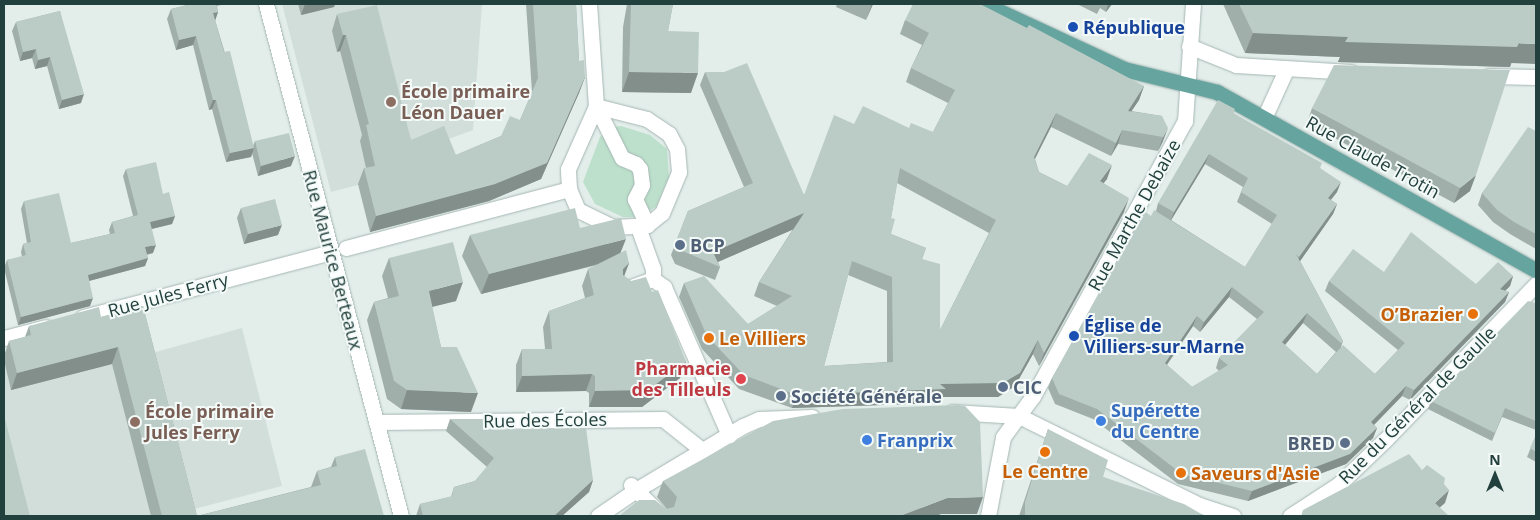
<!DOCTYPE html>
<meta charset="utf-8">
<style>
body{margin:0}
#map{position:relative;width:1540px;height:520px;overflow:hidden;background:#e3eeeb;font-family:"Open Sans",sans-serif}
div>[style]{position:absolute}
[style*='--x']{left:calc(var(--x)*1px);top:calc(var(--y)*1px);width:calc(var(--w)*1px);rotate:calc(var(--a)*1deg)}
.built>*{inset:0;background:#d2deda}
.green>*{inset:0;background:#bce0cb}
.roads{filter:drop-shadow(0 0 1px #a5b6b3) drop-shadow(0 0 1px #a5b6b3)}
.minor>*{height:15px;margin:-7.5px;padding:0 7.5px;transform-origin:7.5px;border-radius:7.5px;background:#fff}
.major>*{height:15px;margin:-7.5px;padding:0 7.5px;transform-origin:7.5px;border-radius:7.5px;background:#66a59f}
.wall>*{inset:0;background:#a1afab}
.shaded-wall>*{inset:0;background:#838f8b}
.building>*{inset:0;background:#bbccc7}
.dots>*{width:14px;height:14px;translate:-50% -50%;box-sizing:border-box;border:2px solid #f4faf8;border-radius:50%}
span{translate:-50% -50%;white-space:nowrap;text-align:center;line-height:1.15;-webkit-text-stroke:4px #f4faf8;paint-order:stroke}
.transit-label{font-size:18px;color:#164399;font-weight:700}
.left{translate:0 -50%;text-align:left}
.education-label{font-size:18px;color:#785e54;font-weight:700}
.street-label{font-size:18px;color:#22403d}
.service-label{font-size:18px;color:#4e5e75;font-weight:700}
.right{translate:-100% -50%;text-align:right}
.food-label{font-size:18px;color:#c56008;font-weight:700}
.health-label{font-size:18px;color:#be3a42;font-weight:700}
.shop-label{font-size:18px;color:#366cbe;font-weight:700}
.frame{position:absolute;inset:0;border:5px solid #22403d;pointer-events:none}
.north{position:absolute;left:1470px;top:450px;width:50px;height:50px;-webkit-text-stroke:4px #f4faf8;paint-order:stroke;rotate:0deg;font-size:14px;font-weight:700;line-height:20px;text-align:center;color:#22403d}
.north::after{content:'';display:block;margin:auto;width:18px;height:22px;background:#22403d;clip-path:polygon(50% 0,100% 100%,50% 72%,0 100%)}
</style>
<div id="map">
<div class="built">
<div style="clip-path:polygon(282px 4px,482px 4px,473px 130px,438px 143px,377px 180px,331px 192px)"></div>
<div style="clip-path:polygon(242px 328px,282px 486px,187px 511px,188px 516px,4px 516px,4px 358px,145px 355px)"></div>
</div>
<div class="green">
<div style="clip-path:polygon(621px 126px,650px 135px,667px 149px,669px 177px,656px 207px,637px 217px,623px 217px,595px 204px,583px 182px,600px 137px,611px 127px)"></div>
</div>
<div class="roads">
<div class="minor">
<div style="--x:266;--y:4;--w:529;--a:75.23"></div>
<div style="--x:1189;--y:46;--w:51;--a:22"></div>
<div style="--x:1236;--y:65;--w:115;--a:3.5"></div>
<div style="--x:1489;--y:76;--w:47;--a:1.2"></div>
<div style="--x:596;--y:106;--w:58;--a:63.4"></div>
<div style="--x:622;--y:158;--w:15;--a:23"></div>
<div style="--x:636;--y:164;--w:6;--a:51"></div>
<div style="--x:640;--y:169;--w:16;--a:83"></div>
<div style="--x:642;--y:185;--w:16;--a:117"></div>
<div style="--x:635;--y:199;--w:29;--a:65"></div>
<div style="--x:1264;--y:118;--w:53;--a:-65.4"></div>
<div style="--x:569;--y:189;--w:20;--a:-93"></div>
<div style="--x:568;--y:169;--w:69;--a:-66"></div>
<div style="--x:596;--y:106;--w:102;--a:-93.9"></div>
<div style="--x:638;--y:227;--w:45;--a:70.3"></div>
<div style="--x:653;--y:269;--w:10;--a:90"></div>
<div style="--x:346;--y:248;--w:231;--a:-14.8"></div>
<div style="--x:569;--y:189;--w:23;--a:67"></div>
<div style="--x:578;--y:210;--w:39;--a:26"></div>
<div style="--x:613;--y:227;--w:34;--a:-3"></div>
<div style="--x:647;--y:225;--w:19;--a:-39"></div>
<div style="--x:662;--y:213;--w:44;--a:-67.5"></div>
<div style="--x:679;--y:172;--w:23;--a:-95"></div>
<div style="--x:677;--y:149;--w:17;--a:-118"></div>
<div style="--x:669;--y:134;--w:27;--a:-146"></div>
<div style="--x:647;--y:119;--w:53;--a:-165.7"></div>
<div style="--x:628;--y:288;--w:27;--a:-20"></div>
<div style="--x:653;--y:279;--w:14;--a:36"></div>
<div style="--x:664;--y:287;--w:162;--a:66.3"></div>
<div style="--x:83;--y:317;--w:256;--a:-14.7"></div>
<div style="--x:4;--y:338;--w:43;--a:-14.7"></div>
<div style="--x:952;--y:412;--w:67;--a:3.4"></div>
<div style="--x:1019;--y:416;--w:201;--a:26.3"></div>
<div style="--x:1199;--y:505;--w:36;--a:18"></div>
<div style="--x:376;--y:422;--w:287;--a:-0.6"></div>
<div style="--x:663;--y:419;--w:50;--a:38.5"></div>
<div style="--x:631;--y:485;--w:44;--a:45"></div>
<div style="--x:598;--y:516;--w:46;--a:-34.4"></div>
<div style="--x:636;--y:490;--w:125;--a:-30.9"></div>
<div style="--x:743;--y:426;--w:17;--a:-24"></div>
<div style="--x:759;--y:419;--w:53;--a:-2.2"></div>
<div style="--x:988;--y:516;--w:80;--a:-79.2"></div>
<div style="--x:1003;--y:437;--w:51;--a:-53.8"></div>
<div style="--x:1033;--y:396;--w:314;--a:-61.1"></div>
<div style="--x:1185;--y:121;--w:117;--a:-86.1"></div>
<div style="--x:1290;--y:516;--w:59;--a:-33.1"></div>
<div style="--x:1339;--y:484;--w:65;--a:-43.8"></div>
<div style="--x:1386;--y:439;--w:216;--a:-45.9"></div>
</div>
<div class="major">
<div style="--x:984;--y:4;--w:154;--a:24.9"></div>
<div style="--x:1124;--y:69;--w:96;--a:13.9"></div>
<div style="--x:1217;--y:92;--w:365;--a:29.2"></div>
</div>
</div>
<div class="wall">
<div style="clip-path:polygon(191px 4px,221px 4px,221px 5px,217px 6px,218px 12px,215px 20px,253px 146px,255px 141px,291px 166px,258px 176px,252px 153px,251px 157px,226px 162px,212px 109px,209px 110px,193px 45px,176px 50px,167px 19px,171px 9px)"></div>
<div style="clip-path:polygon(298px 4px,335px 4px,334px 7px,301px 15px)"></div>
<div style="clip-path:polygon(526px 4px,576px 4px,579px 61px,585px 77px,579px 93px,541px 179px,489px 201px,370px 232px,358px 184px,364px 168px,366px 168px,360px 141px,362px 135px,340px 51px,337px 52px,332px 31px,337px 14px,411px 140px,456px 155px,501px 136px,520px 120px,532px 92px)"></div>
<div style="clip-path:polygon(627px 4px,673px 4px,668px 31px,691px 93px,622px 92px,623px 27px)"></div>
<div style="clip-path:polygon(837px 4px,873px 4px,866px 20px,836px 7px)"></div>
<div style="clip-path:polygon(1077px 4px,1112px 4px,1106px 12px,1100px 8px,1097px 14px)"></div>
<div style="clip-path:polygon(1223px 4px,1536px 4px,1510px 67px,1338px 62px,1340px 57px,1245px 53px)"></div>
<div style="clip-path:polygon(60px 11px,81px 103px,59px 109px,47px 66px,35px 69px,32px 58px,20px 61px,12px 31px,16px 22px)"></div>
<div style="clip-path:polygon(evenodd,905px 20px,1144px 86px,1139px 100px,1131px 111px,1162px 116px,1163px 141px,1158px 151px,1118px 144px,1111px 156px,1051px 127px,1035px 159px,1039px 172px,1067px 186px,1107px 179px,1103px 183px,1124px 212px,1039px 366px,1033px 354px,1015px 386px,998px 397px,943px 397px,941px 403px,792px 408px,739px 389px,702px 349px,679px 297px,684px 283px,748px 324px,777px 306px,754px 296px,759px 282px,793px 229px,718px 262px,720px 267px,715px 280px,675px 264px,671px 255px,688px 211px,744px 187px,700px 85px,705px 72px,804px 195px,854px 124px,909px 128px,933px 132px,948px 103px,906px 82px,911px 68px,922px 45px,900px 34px,905px 20px,897px 183px,989px 233px,940px 330px,922px 259px,926px 248px,891px 234px,891px 218px,897px 183px,905px 20px,848px 275px,887px 291px,887px 362px,824px 366px,848px 275px)"></div>
<div style="clip-path:polygon(1312px 108px,1470px 191px,1454px 203px,1307px 123px)"></div>
<div style="clip-path:polygon(evenodd,1235px 109px,1233px 113px,1320px 168px,1337px 192px,1331px 200px,1337px 204px,1333px 214px,1300px 261px,1343px 341px,1341px 347px,1375px 374px,1398px 350px,1325px 291px,1329px 281px,1384px 272px,1476px 284px,1513px 276px,1510px 286px,1505px 291px,1509px 292px,1505px 302px,1410px 400px,1402px 396px,1374px 425px,1377px 428px,1373px 438px,1346px 464px,1248px 501px,1178px 484px,1093px 419px,1055px 404px,1048px 388px,1052px 378px,1151px 216px,1156px 211px,1158px 203px,1235px 109px,1205px 164px,1243px 187px,1237px 202px,1272px 224px,1245px 267px,1171px 220px,1205px 164px,1235px 109px,1229px 297px,1257px 319px,1219px 358px,1216px 368px,1219px 371px,1192px 387px,1167px 365px,1193px 326px,1200px 332px,1229px 297px,1235px 109px,1303px 323px,1336px 352px,1317px 374px,1285px 345px,1303px 323px)"></div>
<div style="clip-path:polygon(1536px 131px,1536px 249px,1510px 234px,1493px 222px,1478px 205px,1482px 193px)"></div>
<div style="clip-path:polygon(126px 169px,163px 194px,175px 216px,172px 224px,152px 229px,153px 253px,147px 255px,148px 258px,145px 266px,89px 281px,90px 306px,18px 325px,4px 268px,7px 260px,22px 257px,21px 252px,23px 244px,27px 243px,21px 209px,24px 201px,71px 243px,110px 234px,109px 230px,112px 222px,133px 216px,123px 176px)"></div>
<div style="clip-path:polygon(241px 208px,278px 235px,244px 244px,237px 218px)"></div>
<div style="clip-path:polygon(580px 228px,621px 253px,629px 263px,624px 276px,631px 281px,652px 292px,686px 362px,680px 378px,642px 407px,589px 407px,589px 393px,586px 391px,516px 392px,516px 365px,522px 349px,545px 349px,543px 327px,549px 311px,585px 298px,582px 286px,588px 269px,597px 265px,481px 294px,462px 256px,470px 235px)"></div>
<div style="clip-path:polygon(389px 258px,456px 301px,432px 307px,441px 347px,471px 412px,401px 409px,387px 399px,367px 320px,374px 302px,388px 298px,382px 276px)"></div>
<div style="clip-path:polygon(1536px 303px,1536px 430px,1502px 417px,1492px 441px,1428px 409px,1431px 401px)"></div>
<div style="clip-path:polygon(143px 306px,197px 516px,311px 487px,317px 471px,331px 467px,335px 457px,384px 516px,151px 516px,112px 364px,11px 390px,4px 360px,4px 356px,9px 341px,25px 337px,29px 326px,101px 317px)"></div>
<div style="clip-path:polygon(450px 419px,488px 430px,593px 480px,589px 492px,562px 516px,416px 516px,420px 504px,451px 497px,454px 487px,475px 481px,487px 467px,446px 431px)"></div>
<div style="clip-path:polygon(1048px 429px,1103px 477px,1205px 516px,1019px 516px)"></div>
<div style="clip-path:polygon(1536px 435px,1536px 462px,1527px 457px)"></div>
<div style="clip-path:polygon(663px 481px,977px 514px,941px 514px,935px 516px,619px 516px,667px 509px,657px 497px)"></div>
</div>
<div class="shaded-wall">
<div style="clip-path:polygon(305px 4px,335px 4px,334px 7px,301px 15px)"></div>
<div style="clip-path:polygon(872px 4px,873px 4px,866px 20px)"></div>
<div style="clip-path:polygon(1108px 4px,1112px 4px,1106px 12px)"></div>
<div style="clip-path:polygon(218px 12px,215px 21px,213px 13px)"></div>
<div style="clip-path:polygon(1253px 33px,1536px 44px,1536px 64px,1511px 63px,1510px 67px,1338px 62px,1340px 57px,1245px 53px)"></div>
<div style="clip-path:polygon(343px 35px,346px 35px,340px 51px,337px 52px)"></div>
<div style="clip-path:polygon(196px 36px,193px 45px,176px 50px,179px 40px)"></div>
<div style="clip-path:polygon(36px 49px,32px 58px,20px 61px,23px 52px)"></div>
<div style="clip-path:polygon(50px 57px,47px 66px,35px 69px,38px 60px)"></div>
<div style="clip-path:polygon(629px 72px,698px 73px,691px 93px,622px 92px)"></div>
<div style="clip-path:polygon(585px 77px,579px 93px,541px 179px,489px 201px,370px 232px,376px 216px,495px 184px)"></div>
<div style="clip-path:polygon(1144px 86px,1139px 100px,1123px 124px,1128px 111px)"></div>
<div style="clip-path:polygon(84px 94px,81px 103px,59px 109px,62px 100px)"></div>
<div style="clip-path:polygon(213px 100px,216px 100px,212px 109px,209px 110px)"></div>
<div style="clip-path:polygon(1056px 113px,1051px 127px,1029px 170px,1034px 157px)"></div>
<div style="clip-path:polygon(1168px 128px,1163px 141px,1158px 151px,1163px 137px)"></div>
<div style="clip-path:polygon(1122px 130px,1118px 144px,1111px 156px,1116px 143px)"></div>
<div style="clip-path:polygon(254px 148px,251px 157px,226px 162px,230px 153px)"></div>
<div style="clip-path:polygon(1209px 154px,1205px 164px,1170px 222px,1174px 212px)"></div>
<div style="clip-path:polygon(295px 156px,291px 166px,258px 176px,261px 166px)"></div>
<div style="clip-path:polygon(1112px 165px,1107px 179px,1095px 194px,1100px 181px)"></div>
<div style="clip-path:polygon(1476px 175px,1470px 191px,1454px 203px,1460px 188px)"></div>
<div style="clip-path:polygon(1341px 182px,1337px 192px,1324px 208px,1328px 198px)"></div>
<div style="clip-path:polygon(1129px 198px,1124px 212px,1039px 366px,1044px 353px)"></div>
<div style="clip-path:polygon(1337px 204px,1333px 214px,1296px 267px,1299px 257px)"></div>
<div style="clip-path:polygon(804px 213px,799px 227px,713px 264px,713px 252px)"></div>
<div style="clip-path:polygon(175px 216px,172px 224px,147px 230px,150px 222px)"></div>
<div style="clip-path:polygon(282px 225px,278px 235px,244px 244px,248px 234px)"></div>
<div style="clip-path:polygon(626px 239px,618px 259px,481px 294px,489px 274px)"></div>
<div style="clip-path:polygon(156px 245px,153px 253px,142px 255px,145px 247px)"></div>
<div style="clip-path:polygon(148px 258px,145px 266px,85px 282px,88px 275px)"></div>
<div style="clip-path:polygon(629px 263px,623px 279px,623px 269px)"></div>
<div style="clip-path:polygon(1513px 276px,1510px 286px,1497px 299px,1500px 289px)"></div>
<div style="clip-path:polygon(463px 282px,456px 301px,423px 309px,429px 291px)"></div>
<div style="clip-path:polygon(1232px 287px,1229px 297px,1200px 332px,1204px 322px)"></div>
<div style="clip-path:polygon(1509px 292px,1505px 302px,1410px 400px,1414px 390px)"></div>
<div style="clip-path:polygon(93px 298px,90px 306px,18px 325px,21px 317px)"></div>
<div style="clip-path:polygon(1307px 313px,1303px 323px,1279px 352px,1282px 342px)"></div>
<div style="clip-path:polygon(1197px 316px,1193px 326px,1161px 373px,1165px 363px)"></div>
<div style="clip-path:polygon(1038px 340px,1033px 354px,1015px 386px,998px 397px,943px 397px,941px 403px,792px 408px,797px 395px,940px 384px)"></div>
<div style="clip-path:polygon(118px 347px,112px 364px,11px 390px,17px 373px)"></div>
<div style="clip-path:polygon(686px 362px,680px 378px,642px 407px,589px 407px,595px 391px)"></div>
<div style="clip-path:polygon(592px 374px,586px 391px,516px 392px,522px 376px)"></div>
<div style="clip-path:polygon(1406px 386px,1402px 396px,1367px 432px,1371px 422px)"></div>
<div style="clip-path:polygon(407px 390px,478px 393px,471px 412px,401px 409px)"></div>
<div style="clip-path:polygon(1377px 428px,1373px 438px,1346px 464px,1248px 501px,1252px 491px)"></div>
<div style="clip-path:polygon(593px 480px,589px 492px,562px 516px,554px 516px)"></div>
<div style="clip-path:polygon(1449px 490px,1445px 503px,1430px 516px,1435px 503px)"></div>
<div style="clip-path:polygon(983px 497px,977px 514px,941px 514px,935px 516px,900px 516px,947px 498px)"></div>
</div>
<div class="building">
<div style="clip-path:polygon(192px 4px,216px 4px,218px 12px,213px 13px,224px 52px,230px 51px,254px 148px,230px 153px,216px 100px,213px 100px,196px 36px,179px 40px,171px 9px)"></div>
<div style="clip-path:polygon(533px 4px,576px 4px,579px 61px,584px 60px,585px 77px,547px 163px,495px 184px,376px 216px,364px 168px,375px 166px,366px 125px,369px 124px,346px 35px,343px 35px,337px 14px,377px 5px,411px 140px,444px 126px,456px 155px,501px 136px,510px 116px,520px 120px,538px 78px)"></div>
<div style="clip-path:polygon(631px 4px,673px 4px,668px 31px,699px 32px,698px 73px,629px 72px)"></div>
<div style="clip-path:polygon(evenodd,913px 4px,980px 4px,1027px 28px,1029px 25px,1144px 86px,1128px 111px,1162px 116px,1168px 128px,1163px 137px,1122px 130px,1116px 143px,1056px 113px,1034px 157px,1039px 172px,1067px 186px,1089px 153px,1112px 165px,1100px 181px,1129px 198px,1044px 353px,1038px 340px,1020px 373px,1003px 383px,940px 384px,946px 389px,797px 395px,744px 375px,707px 336px,684px 283px,704px 276px,748px 324px,792px 296px,759px 282px,804px 213px,713px 252px,720px 267px,680px 250px,676px 241px,688px 211px,753px 183px,705px 72px,724px 72px,747px 63px,804px 195px,834px 115px,854px 124px,863px 106px,909px 128px,911px 123px,933px 132px,955px 90px,911px 68px,929px 33px,905px 20px,913px 4px,900px 168px,996px 220px,940px 330px,940px 264px,922px 259px,926px 248px,891px 234px,895px 219px,891px 218px,900px 168px,913px 4px,852px 261px,892px 277px,893px 362px,824px 366px,852px 261px)"></div>
<div style="clip-path:polygon(1239px 4px,1536px 4px,1536px 44px,1519px 43px,1517px 47px,1345px 42px,1348px 37px,1253px 33px)"></div>
<div style="clip-path:polygon(60px 11px,84px 94px,62px 100px,50px 57px,38px 60px,36px 49px,23px 52px,16px 22px)"></div>
<div style="clip-path:polygon(1334px 65px,1510px 70px,1476px 175px,1460px 188px,1312px 108px)"></div>
<div style="clip-path:polygon(evenodd,1218px 100px,1235px 109px,1233px 113px,1322px 163px,1320px 168px,1341px 182px,1328px 198px,1337px 204px,1299px 257px,1296px 254px,1343px 341px,1341px 343px,1307px 313px,1282px 342px,1317px 374px,1343px 345px,1375px 374px,1405px 343px,1329px 281px,1353px 249px,1384px 272px,1411px 232px,1476px 284px,1498px 262px,1513px 276px,1500px 289px,1509px 292px,1414px 390px,1406px 386px,1371px 422px,1377px 428px,1350px 454px,1252px 491px,1182px 474px,1097px 409px,1059px 394px,1052px 378px,1144px 211px,1151px 216px,1154px 210px,1245px 267px,1277px 215px,1241px 192px,1248px 178px,1209px 154px,1174px 212px,1158px 203px,1218px 100px,1232px 287px,1264px 312px,1219px 358px,1228px 365px,1192px 387px,1165px 363px,1197px 316px,1204px 322px,1232px 287px)"></div>
<div style="clip-path:polygon(1528px 127px,1536px 131px,1536px 234px,1514px 222px,1497px 210px,1482px 193px)"></div>
<div style="clip-path:polygon(289px 133px,295px 156px,261px 166px,255px 141px)"></div>
<div style="clip-path:polygon(156px 162px,163px 194px,169px 192px,175px 216px,150px 222px,156px 245px,145px 247px,148px 258px,88px 275px,93px 298px,21px 317px,7px 260px,26px 255px,23px 244px,31px 242px,24px 201px,59px 193px,71px 243px,115px 233px,112px 222px,138px 215px,126px 169px)"></div>
<div style="clip-path:polygon(275px 199px,282px 225px,248px 234px,241px 208px)"></div>
<div style="clip-path:polygon(575px 208px,580px 228px,621px 218px,626px 239px,489px 274px,470px 235px)"></div>
<div style="clip-path:polygon(453px 242px,463px 282px,429px 291px,441px 347px,457px 347px,478px 393px,407px 390px,394px 381px,374px 302px,399px 296px,389px 258px)"></div>
<div style="clip-path:polygon(626px 250px,629px 263px,623px 269px,623px 275px,631px 281px,646px 277px,652px 292px,658px 290px,686px 362px,648px 390px,595px 391px,595px 376px,592px 374px,522px 376px,522px 349px,552px 349px,549px 311px,594px 295px,588px 269px)"></div>
<div style="clip-path:polygon(1528px 301px,1536px 303px,1536px 421px,1505px 408px,1495px 433px,1431px 401px)"></div>
<div style="clip-path:polygon(143px 306px,197px 516px,321px 485px,317px 471px,337px 466px,335px 457px,365px 449px,384px 516px,162px 516px,118px 347px,17px 373px,9px 341px,31px 335px,29px 326px,99px 307px,101px 317px)"></div>
<div style="clip-path:polygon(959px 405px,965px 406px,980px 422px,983px 497px,947px 498px,900px 516px,619px 516px,639px 500px,655px 500px,666px 509px,674px 507px,677px 497px,663px 481px,773px 421px,843px 409px)"></div>
<div style="clip-path:polygon(4px 415px,30px 516px,4px 516px)"></div>
<div style="clip-path:polygon(450px 419px,484px 419px,488px 430px,586px 428px,593px 480px,554px 516px,423px 516px,420px 504px,452px 496px,454px 487px,475px 481px,494px 458px)"></div>
<div style="clip-path:polygon(1048px 429px,1108px 460px,1103px 477px,1184px 504px,1205px 516px,1025px 516px,1025px 502px)"></div>
<div style="clip-path:polygon(1536px 435px,1536px 452px,1530px 448px)"></div>
<div style="clip-path:polygon(1409px 454px,1422px 470px,1427px 465px,1445px 478px,1444px 484px,1449px 490px,1435px 503px,1449px 516px,1301px 516px,1303px 510px)"></div>
</div>
<div class="dots">
<div style="left:1073px;top:27px;background:#1a4fb4"></div>
<div style="left:391px;top:102px;background:#8d6e63"></div>
<div style="left:680px;top:245px;background:#5c6f8a"></div>
<div style="left:1473px;top:314px;background:#e8710a"></div>
<div style="left:1074px;top:336px;background:#1a4fb4"></div>
<div style="left:709px;top:338px;background:#e8710a"></div>
<div style="left:741px;top:379px;background:#e0444e"></div>
<div style="left:1003px;top:387px;background:#5c6f8a"></div>
<div style="left:781px;top:396px;background:#5c6f8a"></div>
<div style="left:1101px;top:421px;background:#3f7fe0"></div>
<div style="left:135px;top:422px;background:#8d6e63"></div>
<div style="left:867px;top:440px;background:#3f7fe0"></div>
<div style="left:1345px;top:443px;background:#5c6f8a"></div>
<div style="left:1045px;top:452px;background:#e8710a"></div>
<div style="left:1181px;top:473px;background:#e8710a"></div>
</div>
<div class="transit-label">
<span class="left" style="left:1083px;top:27px">République</span>
<span class="left" style="left:1084px;top:336px">Église de<br>Villiers-sur-Marne</span>
</div>
<div class="education-label">
<span class="left" style="left:401px;top:102px">École primaire<br>Léon Dauer</span>
<span class="left" style="left:145px;top:422px">École primaire<br>Jules Ferry</span>
</div>
<div class="street-label">
<span style="left:1373px;top:157px;rotate:29deg">Rue Claude Trotin</span>
<span style="left:1134px;top:215px;rotate:-61deg">Rue Marthe Debaize</span>
<span style="left:333px;top:260px;rotate:75deg">Rue Maurice Berteaux</span>
<span style="left:168px;top:295px;rotate:-15deg">Rue Jules Ferry</span>
<span style="left:1417px;top:405px;rotate:-45deg">Rue du Général de Gaulle</span>
<span style="left:545px;top:420px;rotate:-1deg">Rue des Écoles</span>
</div>
<div class="service-label">
<span class="left" style="left:690px;top:245px">BCP</span>
<span class="left" style="left:1013px;top:387px">CIC</span>
<span class="left" style="left:791px;top:396px">Société Générale</span>
<span class="right" style="left:1335px;top:443px">BRED</span>
</div>
<div class="food-label">
<span class="right" style="left:1463px;top:314px">O’Brazier</span>
<span class="left" style="left:719px;top:338px">Le Villiers</span>
<span style="left:1045px;top:471px">Le Centre</span>
<span class="left" style="left:1191px;top:473px">Saveurs d'Asie</span>
</div>
<div class="health-label">
<span class="right" style="left:731px;top:379px">Pharmacie<br>des Tilleuls</span>
</div>
<div class="shop-label">
<span class="left" style="left:1111px;top:421px">Supérette<br>du Centre</span>
<span class="left" style="left:877px;top:440px">Franprix</span>
</div>
<div class="frame"></div>
<div class="north">N</div>
</div>
